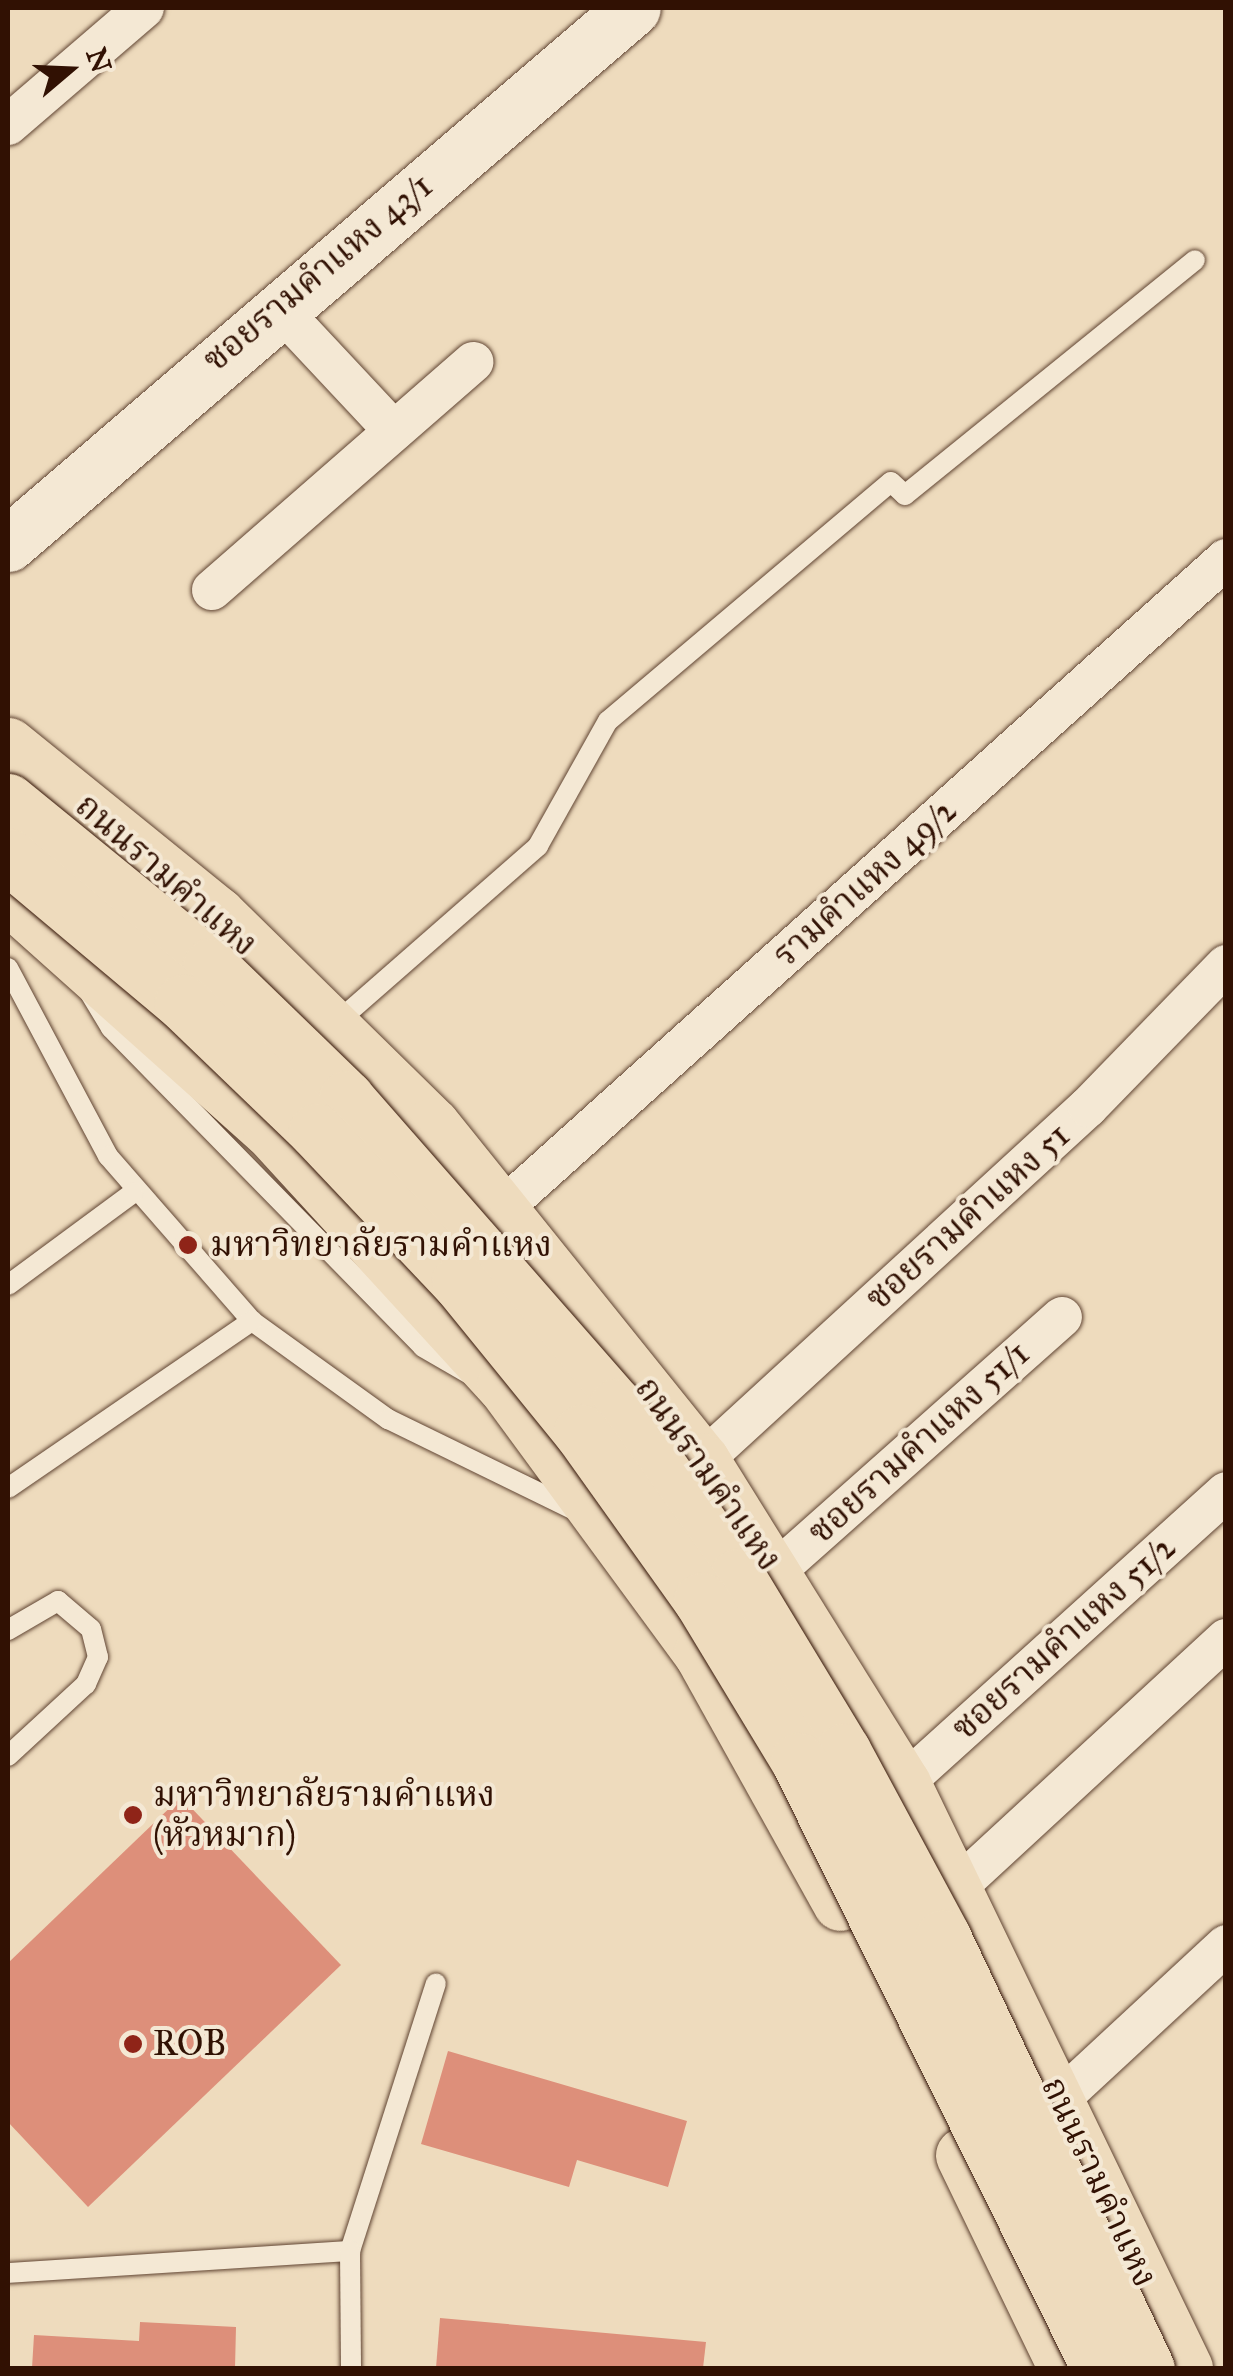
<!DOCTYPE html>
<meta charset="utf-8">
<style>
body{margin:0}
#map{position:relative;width:1233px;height:2376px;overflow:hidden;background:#eedbbd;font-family:"IM FELL Great Primer","Noto Serif Thai",serif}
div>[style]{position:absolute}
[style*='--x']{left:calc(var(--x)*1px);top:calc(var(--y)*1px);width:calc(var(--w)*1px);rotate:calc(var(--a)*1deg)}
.building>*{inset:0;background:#dd8f7a}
.roads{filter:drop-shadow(0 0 2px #604432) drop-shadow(0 0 2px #604432)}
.lane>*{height:20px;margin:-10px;padding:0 10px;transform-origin:10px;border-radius:10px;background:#f4e8d4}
.street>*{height:40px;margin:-20px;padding:0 20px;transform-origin:20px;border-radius:20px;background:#f4e8d4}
.secondary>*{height:55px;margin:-27.5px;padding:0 27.5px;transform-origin:27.5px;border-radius:27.5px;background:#f4e8d4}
.primary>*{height:55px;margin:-27.5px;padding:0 27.5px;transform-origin:27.5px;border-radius:27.5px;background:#eedbbd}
.bridges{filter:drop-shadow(0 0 2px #311103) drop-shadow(0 0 2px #311103)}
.primary-bridge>*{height:55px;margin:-27.5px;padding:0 27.5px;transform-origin:27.5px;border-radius:27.5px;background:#eedbbd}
.dots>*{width:28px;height:28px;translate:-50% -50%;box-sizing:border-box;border:5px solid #f4e8d4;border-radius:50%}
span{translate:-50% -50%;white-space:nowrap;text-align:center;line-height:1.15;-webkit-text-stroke:8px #f4e8d4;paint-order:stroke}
.street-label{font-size:35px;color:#311103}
.poi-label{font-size:35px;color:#311103}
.left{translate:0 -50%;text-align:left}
.frame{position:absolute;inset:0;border:10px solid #311103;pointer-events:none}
.north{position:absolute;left:20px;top:20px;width:100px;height:100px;-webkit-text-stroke:8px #f4e8d4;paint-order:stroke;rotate:71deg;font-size:28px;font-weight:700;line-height:40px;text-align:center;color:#311103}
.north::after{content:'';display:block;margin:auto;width:35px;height:45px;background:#311103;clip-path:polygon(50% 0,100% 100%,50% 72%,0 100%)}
</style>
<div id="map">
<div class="building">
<div style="clip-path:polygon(181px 1797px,341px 1965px,88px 2207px,8px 2122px,8px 1963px)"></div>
<div style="clip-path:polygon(448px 2051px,687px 2121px,668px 2187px,577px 2160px,569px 2187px,421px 2144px)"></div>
<div style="clip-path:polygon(440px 2318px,706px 2342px,703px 2368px,436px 2368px)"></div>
<div style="clip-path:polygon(140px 2322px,236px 2327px,235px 2368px,32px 2368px,34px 2335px,139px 2341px)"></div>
</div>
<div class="roads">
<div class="lane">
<div style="--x:8;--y:968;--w:213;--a:62"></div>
<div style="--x:108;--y:1156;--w:219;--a:48.9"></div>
<div style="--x:252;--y:1321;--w:168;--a:35.8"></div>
<div style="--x:388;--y:1419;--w:210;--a:26"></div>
<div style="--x:90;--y:993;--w:41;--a:59"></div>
<div style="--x:111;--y:1028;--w:446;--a:45.6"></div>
<div style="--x:423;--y:1347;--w:58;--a:30.1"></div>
<div style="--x:335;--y:1024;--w:270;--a:-41.2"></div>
<div style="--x:538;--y:846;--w:143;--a:-60.8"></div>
<div style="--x:608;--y:721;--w:370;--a:-40.2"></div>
<div style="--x:891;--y:482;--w:19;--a:43"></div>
<div style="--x:905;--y:495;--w:373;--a:-39"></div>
<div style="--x:8;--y:1285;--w:155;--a:-36.4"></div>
<div style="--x:8;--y:1488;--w:296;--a:-34.4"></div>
<div style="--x:8;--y:1630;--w:58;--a:-30.1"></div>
<div style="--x:58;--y:1601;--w:43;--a:40.3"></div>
<div style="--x:91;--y:1629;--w:29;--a:76"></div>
<div style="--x:98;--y:1657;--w:30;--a:114"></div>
<div style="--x:86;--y:1684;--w:106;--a:137.3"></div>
<div style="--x:350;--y:2251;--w:281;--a:-72.2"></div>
<div style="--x:8;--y:2273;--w:343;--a:-3.7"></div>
<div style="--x:350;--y:2251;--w:117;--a:89.5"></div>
</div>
<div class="street">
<div style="--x:8;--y:125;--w:179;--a:-40.7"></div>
<div style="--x:277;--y:306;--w:171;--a:46.9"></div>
<div style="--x:212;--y:590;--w:347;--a:-41.1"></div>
<div style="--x:504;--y:1207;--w:970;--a:-41.91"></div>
<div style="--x:702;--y:1461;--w:524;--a:-42.52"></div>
<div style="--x:1088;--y:1107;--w:198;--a:-45.8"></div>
<div style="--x:777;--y:1570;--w:381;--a:-41.6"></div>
<div style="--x:903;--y:1784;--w:435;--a:-42.1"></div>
<div style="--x:956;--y:1888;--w:367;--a:-42.7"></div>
<div style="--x:1061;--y:2098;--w:225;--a:-42.8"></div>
</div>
<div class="secondary">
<div style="--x:8;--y:544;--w:823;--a:-40.62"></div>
</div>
<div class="primary">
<div style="--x:8;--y:745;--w:269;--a:39"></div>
<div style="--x:217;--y:914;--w:301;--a:44.5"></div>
<div style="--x:432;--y:1125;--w:431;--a:51.2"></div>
<div style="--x:702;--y:1461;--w:380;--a:58.1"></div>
<div style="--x:903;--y:1784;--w:649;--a:64.23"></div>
<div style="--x:8;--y:896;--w:351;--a:41.8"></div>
<div style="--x:270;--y:1130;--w:346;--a:47.5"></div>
<div style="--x:504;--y:1385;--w:333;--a:53.7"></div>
<div style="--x:701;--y:1653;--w:286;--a:60.9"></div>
<div style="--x:963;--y:2155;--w:237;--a:64.2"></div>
</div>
</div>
<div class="bridges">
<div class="primary-bridge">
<div style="--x:8;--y:801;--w:261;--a:39.2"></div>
<div style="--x:210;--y:966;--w:190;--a:44.1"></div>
<div style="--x:346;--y:1098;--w:410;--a:48.8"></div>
<div style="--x:616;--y:1406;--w:209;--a:54.6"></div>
<div style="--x:737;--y:1576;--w:205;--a:58.8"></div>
<div style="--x:843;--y:1751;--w:211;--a:61.7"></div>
<div style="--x:943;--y:1937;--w:477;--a:64.7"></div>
<div style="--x:8;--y:856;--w:227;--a:40"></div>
<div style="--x:182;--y:1002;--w:186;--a:43.9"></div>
<div style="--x:316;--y:1131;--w:208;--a:46.6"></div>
<div style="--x:459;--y:1282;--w:193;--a:50.9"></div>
<div style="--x:581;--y:1432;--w:206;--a:54.5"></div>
<div style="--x:701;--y:1600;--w:187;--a:58.8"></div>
<div style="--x:798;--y:1760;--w:678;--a:63.66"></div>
</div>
</div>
<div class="dots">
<div style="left:188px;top:1245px;background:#8f2418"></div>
<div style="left:133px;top:1815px;background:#8f2418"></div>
<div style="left:133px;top:2044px;background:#8f2418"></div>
</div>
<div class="street-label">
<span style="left:318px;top:273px;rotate:-40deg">ซอยรามคำแหง 43/1</span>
<span style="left:166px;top:875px;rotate:41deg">ถนนรามคำแหง</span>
<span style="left:865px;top:883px;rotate:-42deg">รามคำแหง 49/2</span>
<span style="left:968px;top:1217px;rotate:-42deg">ซอยรามคำแหง 51</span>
<span style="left:919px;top:1443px;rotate:-42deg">ซอยรามคำแหง 51/1</span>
<span style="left:708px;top:1474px;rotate:55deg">ถนนรามคำแหง</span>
<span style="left:1064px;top:1638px;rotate:-42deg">ซอยรามคำแหง 51/2</span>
<span style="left:1099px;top:2182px;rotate:65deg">ถนนรามคำแหง</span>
</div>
<div class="poi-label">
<span class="left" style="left:210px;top:1245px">มหาวิทยาลัยรามคำแหง</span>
<span class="left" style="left:153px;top:1815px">มหาวิทยาลัยรามคำแหง<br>(หัวหมาก)</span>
<span class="left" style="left:153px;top:2044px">ROB</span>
</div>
<div class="frame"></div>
<div class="north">N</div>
</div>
